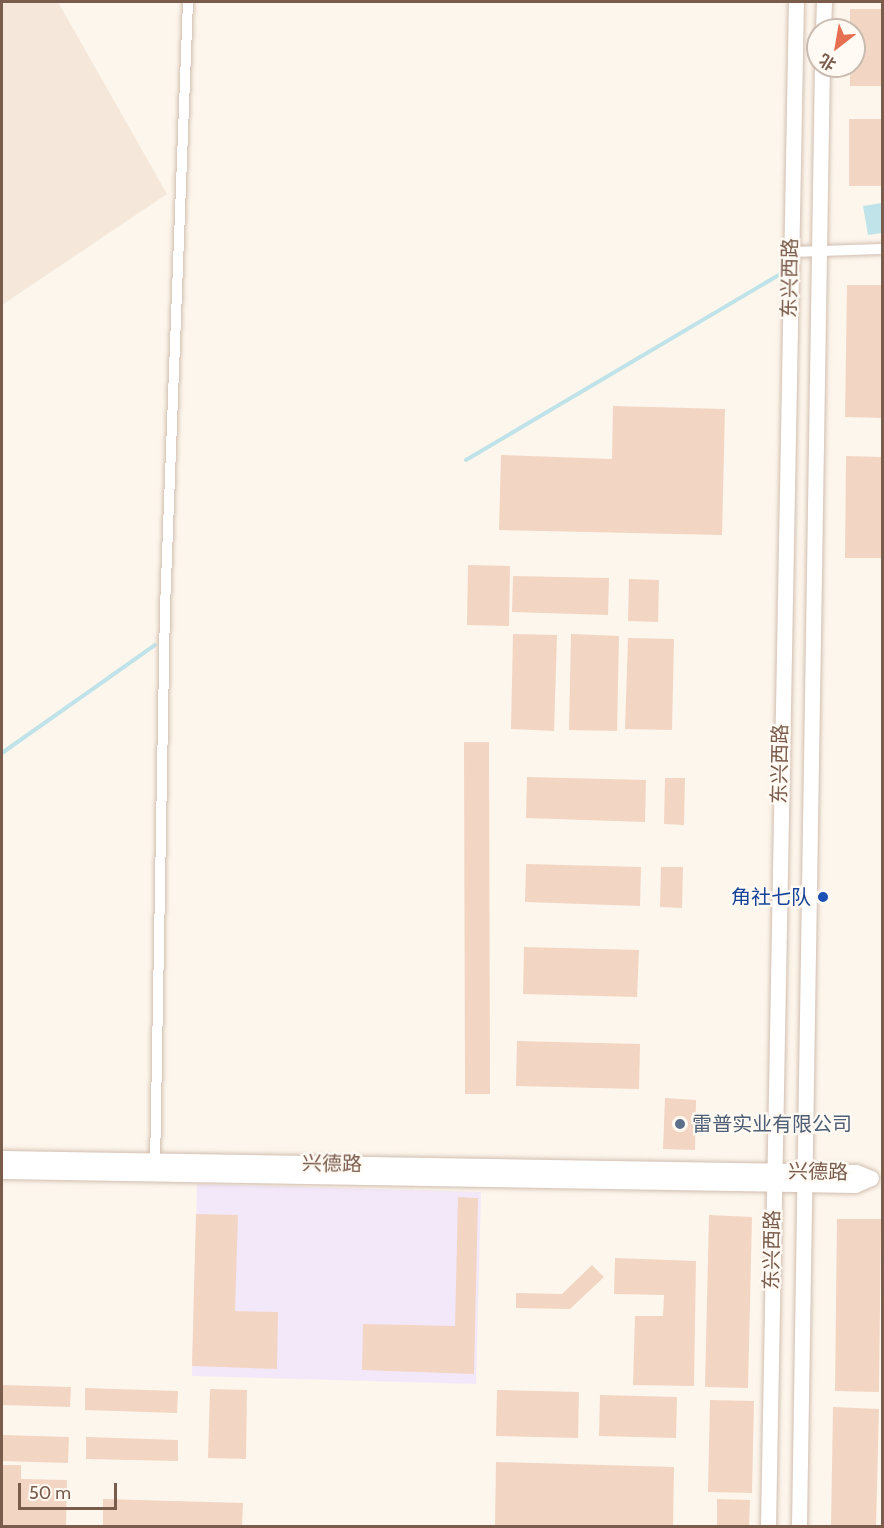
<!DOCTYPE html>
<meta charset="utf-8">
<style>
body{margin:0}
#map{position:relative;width:884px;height:1528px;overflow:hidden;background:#fdf6ec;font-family:Cabin,"Noto Sans SC",sans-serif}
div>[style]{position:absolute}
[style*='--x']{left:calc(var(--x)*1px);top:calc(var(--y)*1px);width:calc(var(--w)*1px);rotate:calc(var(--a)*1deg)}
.residential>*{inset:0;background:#f5e8da}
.education>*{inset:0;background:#f3e8fa}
.water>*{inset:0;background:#bfe3e8}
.stream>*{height:4px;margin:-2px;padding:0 2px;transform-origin:2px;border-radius:2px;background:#bfe3e8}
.building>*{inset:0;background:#f3d5c3}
.roads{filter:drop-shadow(0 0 2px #d1beb0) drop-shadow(0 0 2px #d1beb0)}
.street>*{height:10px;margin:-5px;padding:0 5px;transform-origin:5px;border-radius:5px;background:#fff}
.secondary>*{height:15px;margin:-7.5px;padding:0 7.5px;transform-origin:7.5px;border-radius:7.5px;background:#fff}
.dots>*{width:16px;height:16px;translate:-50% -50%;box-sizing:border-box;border:3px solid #fffaf3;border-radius:50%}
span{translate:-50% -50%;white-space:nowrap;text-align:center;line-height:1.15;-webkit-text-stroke:4.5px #fffaf3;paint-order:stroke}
.street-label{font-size:20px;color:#7a5c4d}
.transit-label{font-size:20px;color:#164399}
.right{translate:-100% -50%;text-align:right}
.service-label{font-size:20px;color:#4e5e75}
.left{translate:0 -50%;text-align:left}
.frame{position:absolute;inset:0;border:3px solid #7a5c4d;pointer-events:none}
.north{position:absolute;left:806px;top:18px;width:60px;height:60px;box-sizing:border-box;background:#fffaf3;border:2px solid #cabbb1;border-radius:50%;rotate:211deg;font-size:16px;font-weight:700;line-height:24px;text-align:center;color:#7a5c4d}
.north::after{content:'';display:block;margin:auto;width:21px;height:27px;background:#e76f51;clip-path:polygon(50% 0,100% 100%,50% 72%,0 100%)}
.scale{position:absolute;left:18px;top:1483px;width:99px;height:27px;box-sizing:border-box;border:3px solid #7a5c4d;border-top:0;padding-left:8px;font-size:18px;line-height:21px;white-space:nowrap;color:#7a5c4d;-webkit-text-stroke:4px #fffaf3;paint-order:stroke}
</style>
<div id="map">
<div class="residential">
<div style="clip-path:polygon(2px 2px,58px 2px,167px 194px,2px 305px)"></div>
</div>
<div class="education">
<div style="clip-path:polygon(197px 1184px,481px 1192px,476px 1384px,192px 1376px)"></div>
</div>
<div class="water">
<div style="clip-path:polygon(882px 203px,882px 233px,868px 235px,863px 206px)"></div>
</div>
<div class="stream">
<div style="--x:466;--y:460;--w:365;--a:-30.6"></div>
<div style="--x:2;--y:753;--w:187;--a:-35.2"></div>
</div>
<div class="building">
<div style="clip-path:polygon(850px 9px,882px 9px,882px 86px,850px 86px)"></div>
<div style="clip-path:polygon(849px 119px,882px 119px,882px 186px,849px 186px)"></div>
<div style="clip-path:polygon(847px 285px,882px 285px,882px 418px,845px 417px)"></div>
<div style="clip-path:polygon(613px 406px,725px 409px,722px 535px,499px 530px,501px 455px,612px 459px)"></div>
<div style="clip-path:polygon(846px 456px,882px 457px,882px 558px,845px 558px)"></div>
<div style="clip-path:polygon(468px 565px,510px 566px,509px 626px,467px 625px)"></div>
<div style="clip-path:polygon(513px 576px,609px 578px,608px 615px,512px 612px)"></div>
<div style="clip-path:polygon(629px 579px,659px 580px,658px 622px,628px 621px)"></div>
<div style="clip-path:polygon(513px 634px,557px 635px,554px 731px,511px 729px)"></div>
<div style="clip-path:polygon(571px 634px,619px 636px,617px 731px,569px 730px)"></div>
<div style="clip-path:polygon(628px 638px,674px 639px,672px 730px,625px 729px)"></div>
<div style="clip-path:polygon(464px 742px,489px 742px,490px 1094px,465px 1094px)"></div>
<div style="clip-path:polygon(527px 777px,646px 780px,645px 822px,526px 818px)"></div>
<div style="clip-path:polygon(665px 778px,685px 778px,684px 825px,664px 824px)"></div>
<div style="clip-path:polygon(526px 864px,641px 867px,640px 906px,525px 902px)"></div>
<div style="clip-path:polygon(661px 867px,683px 867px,682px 908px,660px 907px)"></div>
<div style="clip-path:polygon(524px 947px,639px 950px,637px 997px,523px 994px)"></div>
<div style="clip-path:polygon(517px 1041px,640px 1044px,639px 1089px,516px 1086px)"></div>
<div style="clip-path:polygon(665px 1098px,696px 1100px,695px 1150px,663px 1149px)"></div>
<div style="clip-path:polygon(458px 1197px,478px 1198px,474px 1374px,362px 1370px,363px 1324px,455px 1326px)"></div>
<div style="clip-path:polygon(196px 1214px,238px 1215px,235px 1311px,278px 1312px,277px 1369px,192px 1366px)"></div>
<div style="clip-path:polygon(709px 1215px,752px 1217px,748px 1388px,705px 1387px)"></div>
<div style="clip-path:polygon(837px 1219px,881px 1219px,879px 1392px,835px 1391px)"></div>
<div style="clip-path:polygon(615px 1258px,696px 1261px,694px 1386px,633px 1385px,635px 1316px,663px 1316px,664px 1295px,614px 1294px)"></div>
<div style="clip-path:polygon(592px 1265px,604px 1277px,570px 1309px,516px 1308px,516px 1293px,562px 1294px)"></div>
<div style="clip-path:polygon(2px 1385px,71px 1387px,70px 1407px,2px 1405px)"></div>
<div style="clip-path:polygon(85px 1388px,178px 1391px,177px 1413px,85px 1410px)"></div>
<div style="clip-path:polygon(210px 1389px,247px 1390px,246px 1459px,208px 1458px)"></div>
<div style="clip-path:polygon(497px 1390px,579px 1392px,578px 1438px,496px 1436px)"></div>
<div style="clip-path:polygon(600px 1395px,677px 1397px,676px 1438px,599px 1436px)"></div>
<div style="clip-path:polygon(710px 1400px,754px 1401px,752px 1493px,708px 1492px)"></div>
<div style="clip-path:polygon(833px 1407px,879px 1409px,876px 1526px,831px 1526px)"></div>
<div style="clip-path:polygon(2px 1435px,69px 1437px,68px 1463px,2px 1461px)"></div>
<div style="clip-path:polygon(86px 1437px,178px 1440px,178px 1461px,86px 1459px)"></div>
<div style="clip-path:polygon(496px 1462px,674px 1467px,673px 1526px,495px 1526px)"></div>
<div style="clip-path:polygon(2px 1465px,21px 1465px,21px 1479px,67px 1480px,66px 1526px,2px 1526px)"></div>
<div style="clip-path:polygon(103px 1499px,243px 1503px,242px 1526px,103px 1526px)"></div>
<div style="clip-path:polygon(717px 1499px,750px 1500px,749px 1526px,717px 1526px)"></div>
</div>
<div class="roads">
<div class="street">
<div style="--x:790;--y:252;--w:92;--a:-1.9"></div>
<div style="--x:155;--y:1167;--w:559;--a:-88.98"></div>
<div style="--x:165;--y:608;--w:606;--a:-87.83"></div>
</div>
<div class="secondary">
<div style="--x:823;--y:30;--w:28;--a:-88"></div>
<div style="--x:2;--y:1158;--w:854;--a:0.94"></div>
<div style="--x:856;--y:1172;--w:16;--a:22"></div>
<div style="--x:2;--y:1171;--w:853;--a:0.94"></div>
<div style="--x:855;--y:1185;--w:17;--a:-24"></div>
<div style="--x:768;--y:1526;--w:1524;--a:-88.95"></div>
<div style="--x:799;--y:1526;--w:1460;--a:-89.1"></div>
</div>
</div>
<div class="dots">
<div style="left:823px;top:897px;background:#1a4fb4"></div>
<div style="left:680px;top:1124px;background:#5c6f8a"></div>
</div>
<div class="street-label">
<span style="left:790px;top:278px;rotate:-89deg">东兴西路</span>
<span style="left:780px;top:764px;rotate:-89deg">东兴西路</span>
<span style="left:332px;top:1164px;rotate:1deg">兴德路</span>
<span style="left:818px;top:1172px;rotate:1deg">兴德路</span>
<span style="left:772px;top:1250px;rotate:-89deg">东兴西路</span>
</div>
<div class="transit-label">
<span class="right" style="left:811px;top:897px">角社七队</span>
</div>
<div class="service-label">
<span class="left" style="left:692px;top:1124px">雷普实业有限公司</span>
</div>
<div class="frame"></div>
<div class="north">北</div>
<div class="scale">50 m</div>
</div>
